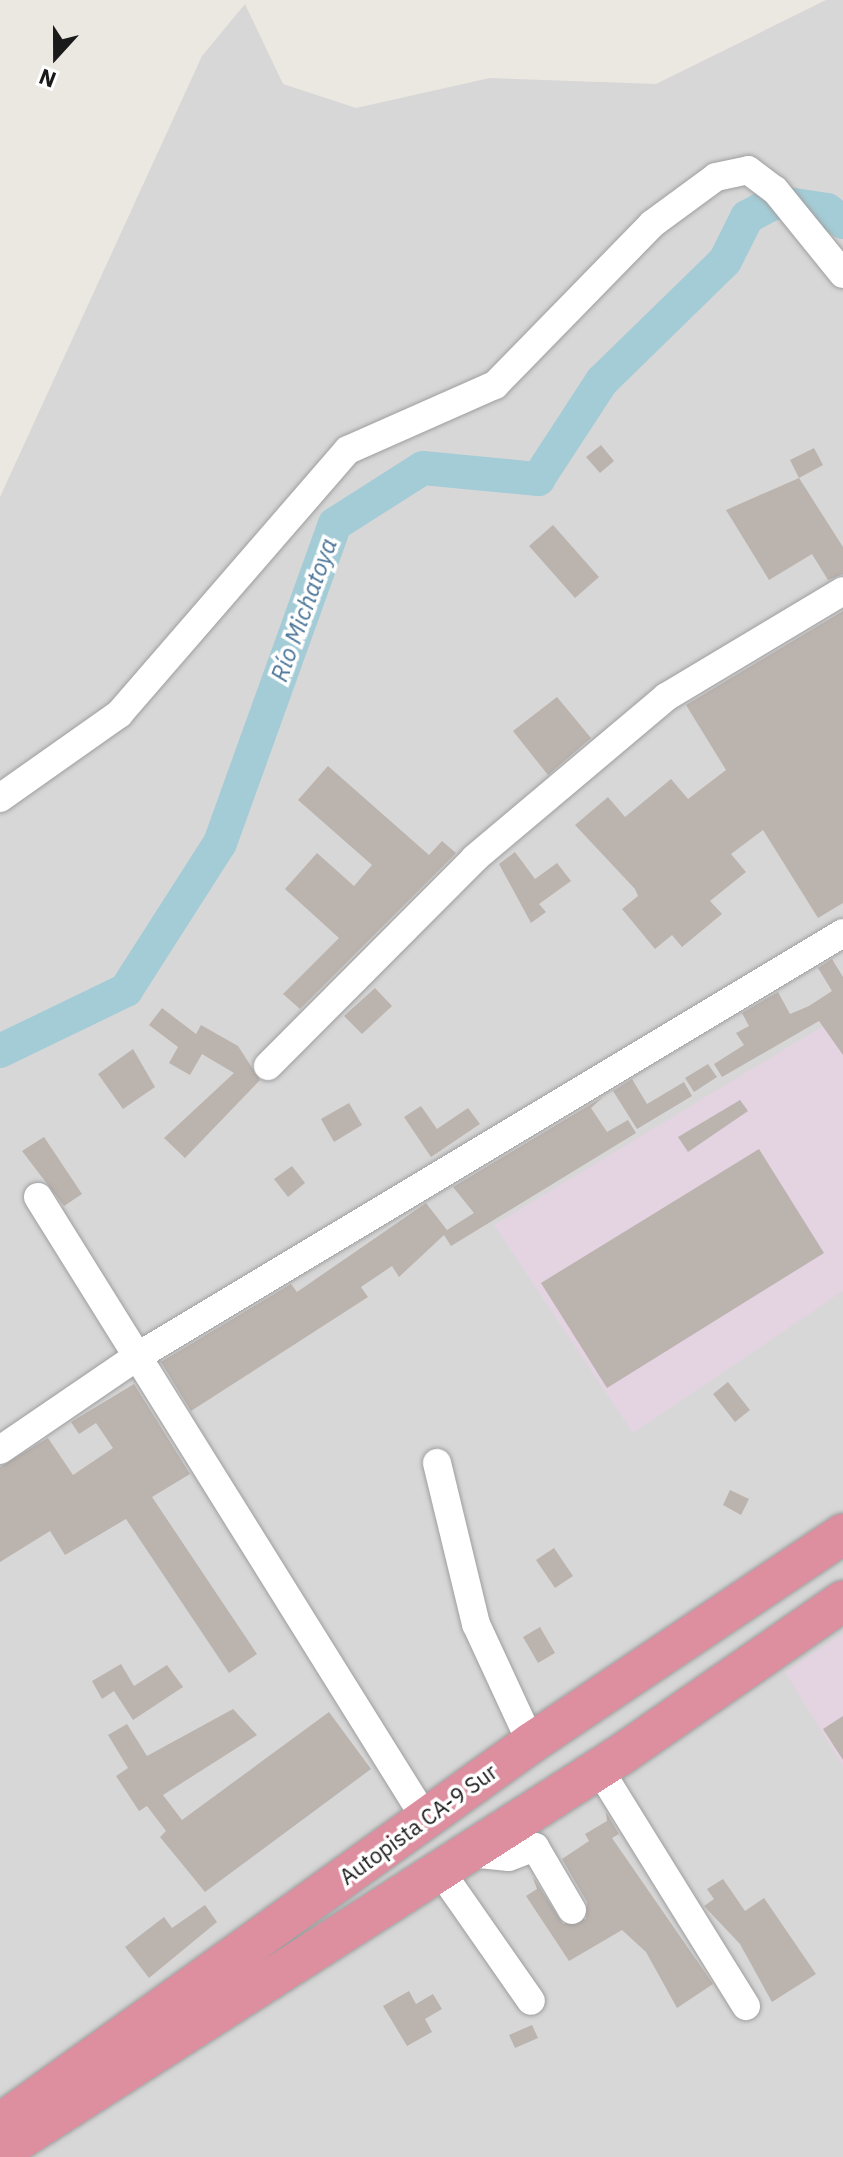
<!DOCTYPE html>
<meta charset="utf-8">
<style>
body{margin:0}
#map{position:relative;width:843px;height:2157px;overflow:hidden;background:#ebe7e1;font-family:"IBM Plex Sans",sans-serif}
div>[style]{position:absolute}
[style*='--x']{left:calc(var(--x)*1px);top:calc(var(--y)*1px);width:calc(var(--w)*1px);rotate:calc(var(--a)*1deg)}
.residential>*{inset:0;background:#d8d7d7}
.industrial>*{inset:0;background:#e4d3e1}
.river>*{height:34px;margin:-17px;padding:0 17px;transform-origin:17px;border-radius:17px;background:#a4ccd6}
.building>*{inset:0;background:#bbb3ae}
.roads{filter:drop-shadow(0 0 2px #9e9e9e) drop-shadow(0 0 2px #9e9e9e)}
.minor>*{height:28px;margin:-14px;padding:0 14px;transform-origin:14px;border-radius:14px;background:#fff}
.highway>*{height:40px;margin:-20px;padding:0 20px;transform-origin:20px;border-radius:20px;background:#dd8e9f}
span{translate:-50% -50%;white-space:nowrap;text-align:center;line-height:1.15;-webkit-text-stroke:7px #fff;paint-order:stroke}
.street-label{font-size:22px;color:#1a1a1a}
.water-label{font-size:24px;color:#4d7699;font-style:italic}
.north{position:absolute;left:16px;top:16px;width:80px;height:80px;-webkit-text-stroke:6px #fff;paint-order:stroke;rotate:201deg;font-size:22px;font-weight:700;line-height:32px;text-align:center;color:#1a1a1a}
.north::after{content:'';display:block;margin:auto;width:28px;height:36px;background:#1a1a1a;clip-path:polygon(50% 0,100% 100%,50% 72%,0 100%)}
</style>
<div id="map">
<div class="residential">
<div style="clip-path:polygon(826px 0,843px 0,843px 2157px,0 2157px,0 497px,202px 56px,245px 4px,283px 84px,356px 108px,490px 78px,656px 84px)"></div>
</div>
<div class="industrial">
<div style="clip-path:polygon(843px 1014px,843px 1291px,633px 1433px,494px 1225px)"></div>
<div style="clip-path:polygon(843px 1633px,843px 1766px,785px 1672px)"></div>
</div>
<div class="river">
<div style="--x:0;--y:1051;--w:140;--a:-25.8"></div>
<div style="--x:126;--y:990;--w:174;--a:-57.4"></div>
<div style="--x:220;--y:843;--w:339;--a:-70.2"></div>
<div style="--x:335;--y:524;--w:104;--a:-32.5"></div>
<div style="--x:423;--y:468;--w:116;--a:5.5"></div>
<div style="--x:538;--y:479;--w:117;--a:-56.9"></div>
<div style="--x:602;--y:381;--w:172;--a:-44.3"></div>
<div style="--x:725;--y:261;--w:49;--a:-63.4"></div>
<div style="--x:747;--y:217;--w:32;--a:-28"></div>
<div style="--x:775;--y:202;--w:53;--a:8.7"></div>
<div style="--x:827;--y:210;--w:20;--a:37"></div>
</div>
<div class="building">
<div style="clip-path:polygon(601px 445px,614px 461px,600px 473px,586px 457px)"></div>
<div style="clip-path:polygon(814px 448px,823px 465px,799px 478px,790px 460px)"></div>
<div style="clip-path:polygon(799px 478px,843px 547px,843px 574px,828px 580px,812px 554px,769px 580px,726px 510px)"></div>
<div style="clip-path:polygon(553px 525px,599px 577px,575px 598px,529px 546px)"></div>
<div style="clip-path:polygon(843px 611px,843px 903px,818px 918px,763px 830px,731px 854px,746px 872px,710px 901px,722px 914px,682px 947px,672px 935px,655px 949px,622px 909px,638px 896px,635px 889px,575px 825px,608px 797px,625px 817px,671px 779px,688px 799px,726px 770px,686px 705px)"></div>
<div style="clip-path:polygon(557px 697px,591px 738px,548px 775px,513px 731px)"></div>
<div style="clip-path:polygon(328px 766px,429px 855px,442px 841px,456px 853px,300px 1009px,283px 994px,339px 938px,285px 889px,317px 853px,354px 886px,372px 865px,298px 800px)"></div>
<div style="clip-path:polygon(515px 852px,535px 879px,557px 863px,571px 881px,539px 904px,546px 912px,531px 923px,499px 864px)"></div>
<div style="clip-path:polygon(832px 959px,843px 977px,843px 1055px,819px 1021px,722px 1077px,714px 1064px,744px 1045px,736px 1033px,749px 1026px,742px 1013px,778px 992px,790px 1014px,809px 1006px,832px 991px,818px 968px)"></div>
<div style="clip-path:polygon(375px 988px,392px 1006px,362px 1034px,344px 1016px)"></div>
<div style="clip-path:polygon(162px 1008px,196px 1034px,201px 1025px,238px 1046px,260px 1080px,185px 1158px,164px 1138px,234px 1073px,202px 1054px,190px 1075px,169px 1063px,178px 1047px,149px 1025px)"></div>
<div style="clip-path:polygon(133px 1049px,155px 1087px,123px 1109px,98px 1074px)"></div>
<div style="clip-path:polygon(708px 1064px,717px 1077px,694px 1092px,685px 1078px)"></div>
<div style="clip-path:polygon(632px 1079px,647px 1104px,684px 1082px,692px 1096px,637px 1129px,613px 1091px)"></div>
<div style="clip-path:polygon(603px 1097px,591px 1108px,607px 1132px,628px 1120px,636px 1133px,451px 1246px,444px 1235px,399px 1277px,392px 1266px,361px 1287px,368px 1297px,191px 1411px,161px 1362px,291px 1284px,297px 1292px,426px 1203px,447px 1230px,474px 1213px,453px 1187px)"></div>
<div style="clip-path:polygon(740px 1100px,748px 1111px,688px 1152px,678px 1137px)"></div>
<div style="clip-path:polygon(349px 1103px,362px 1125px,334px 1142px,321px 1119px)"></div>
<div style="clip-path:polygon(421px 1106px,437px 1129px,468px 1108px,480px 1124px,431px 1157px,404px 1117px)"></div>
<div style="clip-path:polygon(44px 1137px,82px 1194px,64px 1206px,22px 1151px)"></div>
<div style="clip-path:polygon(759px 1149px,824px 1253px,607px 1388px,541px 1283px)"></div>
<div style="clip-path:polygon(292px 1166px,305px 1183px,288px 1197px,274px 1179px)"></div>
<div style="clip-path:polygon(728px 1382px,750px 1410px,735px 1422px,713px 1394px)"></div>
<div style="clip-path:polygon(134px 1384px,190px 1474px,152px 1497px,257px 1654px,229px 1673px,126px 1519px,65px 1555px,50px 1531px,0 1562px,0 1467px,48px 1438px,73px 1475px,113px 1448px,96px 1423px,79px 1434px,71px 1422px)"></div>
<div style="clip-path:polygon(730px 1490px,749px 1499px,741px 1515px,723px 1505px)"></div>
<div style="clip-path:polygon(554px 1548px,573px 1576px,555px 1588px,536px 1560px)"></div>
<div style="clip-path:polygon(540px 1627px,555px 1653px,538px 1663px,523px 1637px)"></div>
<div style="clip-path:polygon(121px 1664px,134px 1686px,167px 1665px,183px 1687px,133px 1720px,114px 1691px,102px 1699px,92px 1681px)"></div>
<div style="clip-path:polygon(233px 1709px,257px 1735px,163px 1795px,182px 1820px,329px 1712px,371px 1769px,205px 1892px,160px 1837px,166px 1831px,147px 1806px,139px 1811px,116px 1776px,128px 1768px,108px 1735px,127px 1724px,147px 1756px)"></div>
<div style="clip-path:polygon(843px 1716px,843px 1760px,823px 1729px)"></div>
<div style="clip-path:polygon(606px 1812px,619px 1834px,612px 1838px,713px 1984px,677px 2008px,646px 1952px,622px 1930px,569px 1961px,526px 1896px,537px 1889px,533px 1877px,563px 1924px,586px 1919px,587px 1902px,562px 1859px,589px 1841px,585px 1834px,607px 1821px)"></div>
<div style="clip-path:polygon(723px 1879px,745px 1911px,764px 1898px,816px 1974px,772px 2002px,740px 1944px,704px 1906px,714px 1899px,707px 1889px)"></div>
<div style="clip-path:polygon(205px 1905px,217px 1922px,149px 1978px,125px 1947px,164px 1917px,172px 1928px)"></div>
<div style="clip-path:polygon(409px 1991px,416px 2004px,433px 1994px,442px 2009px,425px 2019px,432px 2032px,407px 2046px,383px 2006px)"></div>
<div style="clip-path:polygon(532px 2025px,538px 2038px,515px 2048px,509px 2035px)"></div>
</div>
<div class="roads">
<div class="minor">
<div style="--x:0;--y:798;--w:146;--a:-35.2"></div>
<div style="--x:119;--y:714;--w:349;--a:-49.1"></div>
<div style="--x:348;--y:450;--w:161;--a:-23.9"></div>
<div style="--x:495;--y:385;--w:225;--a:-45.7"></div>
<div style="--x:652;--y:224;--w:79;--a:-36.3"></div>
<div style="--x:716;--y:177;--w:33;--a:-12"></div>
<div style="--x:748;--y:170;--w:34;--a:37"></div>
<div style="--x:775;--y:190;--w:108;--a:51"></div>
<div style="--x:268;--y:1066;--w:293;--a:-45.1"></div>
<div style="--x:475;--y:858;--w:250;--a:-40.1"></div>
<div style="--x:666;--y:697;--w:206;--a:-30.9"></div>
<div style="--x:38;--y:1197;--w:732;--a:58.07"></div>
<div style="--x:0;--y:1450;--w:167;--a:-34.3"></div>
<div style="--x:138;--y:1356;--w:822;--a:-30.96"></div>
<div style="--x:437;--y:1463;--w:166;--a:76.4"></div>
<div style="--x:476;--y:1624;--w:131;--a:65.2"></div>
<div style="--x:599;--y:1769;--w:279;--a:58.2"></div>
<div style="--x:469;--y:1853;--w:40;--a:5.7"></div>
<div style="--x:509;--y:1857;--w:28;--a:-21"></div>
<div style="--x:535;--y:1847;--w:73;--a:59.6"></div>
<div style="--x:441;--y:1872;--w:157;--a:55.1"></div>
</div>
<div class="highway">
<div style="--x:0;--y:2124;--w:654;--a:-35.66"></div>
<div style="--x:531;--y:1743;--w:376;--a:-33.8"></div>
<div style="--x:0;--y:2152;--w:738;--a:-32.61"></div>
<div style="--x:622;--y:1754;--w:269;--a:-34.7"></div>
</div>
</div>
<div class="street-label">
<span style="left:418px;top:1824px;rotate:-36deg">Autopista CA-9 Sur</span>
</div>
<div class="water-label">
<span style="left:304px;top:610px;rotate:-70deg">Río Michatoya</span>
</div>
<div class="north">N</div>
</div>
